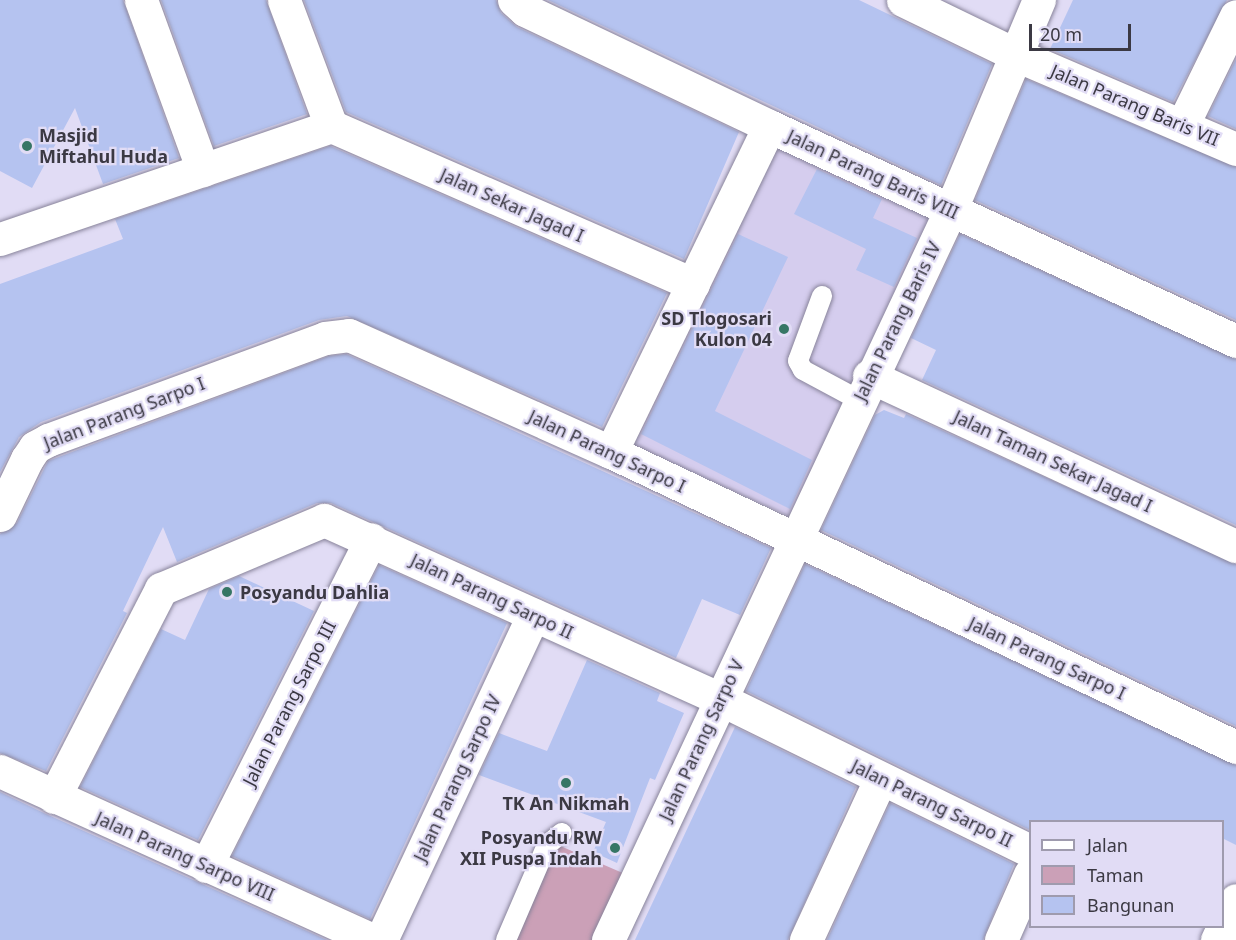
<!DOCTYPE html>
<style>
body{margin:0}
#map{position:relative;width:1236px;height:940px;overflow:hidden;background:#e1dcf5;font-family:"Noto Sans",sans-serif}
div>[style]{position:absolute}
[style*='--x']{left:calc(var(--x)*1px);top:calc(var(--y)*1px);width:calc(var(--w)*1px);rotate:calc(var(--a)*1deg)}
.built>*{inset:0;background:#d5cdee}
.green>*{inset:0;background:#cba0b7}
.building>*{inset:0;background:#b5c3f0}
.roads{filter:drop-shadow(0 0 2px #88839a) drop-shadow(0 0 2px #88839a)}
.lane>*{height:20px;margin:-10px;padding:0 10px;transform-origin:10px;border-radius:10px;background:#fff}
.street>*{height:33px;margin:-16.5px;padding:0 16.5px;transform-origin:16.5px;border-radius:16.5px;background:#fff}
.dots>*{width:16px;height:16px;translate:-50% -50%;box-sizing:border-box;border:3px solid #e1dcf5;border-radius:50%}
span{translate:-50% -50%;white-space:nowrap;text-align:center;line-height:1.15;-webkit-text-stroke:4.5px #e1dcf5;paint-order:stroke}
.street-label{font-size:18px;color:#3b3943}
.poi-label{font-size:18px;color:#3b3943;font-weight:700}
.left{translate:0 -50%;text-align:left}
.right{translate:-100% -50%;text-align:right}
.legend{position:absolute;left:1029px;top:820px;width:195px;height:108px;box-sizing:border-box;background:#e1dcf5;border:2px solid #9f9bae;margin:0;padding:8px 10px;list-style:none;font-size:18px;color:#3b3943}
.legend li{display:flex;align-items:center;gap:12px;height:30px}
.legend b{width:30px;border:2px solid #9f9bae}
.scale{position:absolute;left:1029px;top:24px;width:102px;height:27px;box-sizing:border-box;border:3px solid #3b3943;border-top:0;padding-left:8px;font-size:18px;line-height:21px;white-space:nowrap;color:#3b3943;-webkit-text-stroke:4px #e1dcf5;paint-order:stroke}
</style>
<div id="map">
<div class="built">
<div style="clip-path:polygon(771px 139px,937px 214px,798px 520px,632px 445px)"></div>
</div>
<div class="green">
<div style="clip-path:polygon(558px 845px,625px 874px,596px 940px,516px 940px)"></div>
</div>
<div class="building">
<div style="clip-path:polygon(0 0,123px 0,179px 158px,103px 184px,75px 108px,32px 188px,0 171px)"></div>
<div style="clip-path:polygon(161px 0,266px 0,307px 114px,214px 146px)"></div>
<div style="clip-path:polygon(304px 0,496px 0,501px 13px,517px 27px,739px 132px,684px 259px,346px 112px)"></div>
<div style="clip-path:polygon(548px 0,859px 0,992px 64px,941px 185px)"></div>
<div style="clip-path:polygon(1073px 0,1227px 0,1173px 102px,1050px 49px)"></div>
<div style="clip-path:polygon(1236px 59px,1236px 129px,1208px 116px)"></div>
<div style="clip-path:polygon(1026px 79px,1236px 167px,1236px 320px,975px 200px)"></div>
<div style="clip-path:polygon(330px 146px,667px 293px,602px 427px,347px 316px,319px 320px,41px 422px,19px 437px,0 472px,0 284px,123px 239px,115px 219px)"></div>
<div style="clip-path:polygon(817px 169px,882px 199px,873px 218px,917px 238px,894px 287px,856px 270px,866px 249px,794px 214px)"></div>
<div style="clip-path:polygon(738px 234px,788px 257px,715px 411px,812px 460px,790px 509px,641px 434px)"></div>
<div style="clip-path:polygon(960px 234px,1236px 359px,1236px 525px,922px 380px,936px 350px,911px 338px)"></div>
<div style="clip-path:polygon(346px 354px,771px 548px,740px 615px,702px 599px,676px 658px,331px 503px,317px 503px,177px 562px,163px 527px,123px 611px,127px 613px,46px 771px,0 753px,0 534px,17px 523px,48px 461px,329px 356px)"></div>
<div style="clip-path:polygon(884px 410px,904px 418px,906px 414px,1236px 564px,1236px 726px,821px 530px,875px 415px)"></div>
<div style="clip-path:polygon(805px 564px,1236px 765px,1236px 845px,1222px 838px,1222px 822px,1030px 822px,1030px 830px,746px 691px)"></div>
<div style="clip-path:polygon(379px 565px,507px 623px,370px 919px,232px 856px)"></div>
<div style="clip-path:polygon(239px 576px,314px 611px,198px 840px,80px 787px,161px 629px,185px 640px,209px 589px)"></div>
<div style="clip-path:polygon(587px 660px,660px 693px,657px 701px,684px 713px,655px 780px,650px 778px,617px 863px,593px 852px,606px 822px,479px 775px,499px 733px,547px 751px)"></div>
<div style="clip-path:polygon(735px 727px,856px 787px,788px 940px,635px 940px)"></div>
<div style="clip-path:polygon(0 792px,46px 814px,327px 940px,0 940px)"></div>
<div style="clip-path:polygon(890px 803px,1014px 864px,983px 940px,827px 940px)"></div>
</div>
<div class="roads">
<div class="lane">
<div style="--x:822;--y:296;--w:69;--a:110.3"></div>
<div style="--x:798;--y:361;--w:10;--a:61"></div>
<div style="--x:803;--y:370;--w:64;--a:28.2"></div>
<div style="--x:506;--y:940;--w:103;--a:-66.7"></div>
<div style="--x:547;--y:845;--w:19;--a:-39"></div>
</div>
<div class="street">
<div style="--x:141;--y:0;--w:181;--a:70"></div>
<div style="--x:514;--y:0;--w:15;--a:42"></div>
<div style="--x:525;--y:10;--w:270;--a:25.4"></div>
<div style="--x:769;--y:126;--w:514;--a:24.72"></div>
<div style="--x:903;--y:0;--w:123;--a:25.9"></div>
<div style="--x:1014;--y:54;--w:241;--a:23.2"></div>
<div style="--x:1183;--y:124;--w:120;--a:-63.9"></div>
<div style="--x:331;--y:126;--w:395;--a:23.6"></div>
<div style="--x:0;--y:239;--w:350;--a:-18.8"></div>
<div style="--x:331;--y:126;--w:134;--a:-110.5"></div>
<div style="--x:869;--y:376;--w:404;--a:24.9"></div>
<div style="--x:611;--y:452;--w:362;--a:-64.1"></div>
<div style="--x:0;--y:515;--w:62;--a:-64.3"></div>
<div style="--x:27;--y:459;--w:14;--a:-56"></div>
<div style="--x:35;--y:447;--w:15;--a:-28"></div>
<div style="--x:48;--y:440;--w:295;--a:-20.2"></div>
<div style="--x:325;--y:338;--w:24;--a:-7"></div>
<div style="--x:349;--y:335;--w:287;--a:24.1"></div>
<div style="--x:611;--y:452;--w:691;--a:25.27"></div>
<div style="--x:0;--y:771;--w:409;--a:24.4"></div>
<div style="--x:54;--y:797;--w:234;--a:-62.8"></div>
<div style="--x:161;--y:589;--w:177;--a:-22.9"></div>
<div style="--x:324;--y:520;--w:435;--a:24.3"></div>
<div style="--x:720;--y:699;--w:345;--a:26.1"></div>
<div style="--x:206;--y:866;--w:366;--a:-63.2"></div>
<div style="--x:381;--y:940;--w:359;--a:-64.9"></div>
<div style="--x:608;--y:940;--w:807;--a:-64.86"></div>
<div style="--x:951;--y:209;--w:227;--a:-67.2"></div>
<div style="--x:806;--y:940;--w:176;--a:-65.2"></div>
<div style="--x:1001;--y:940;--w:72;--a:-66.3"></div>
<div style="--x:1217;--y:940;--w:44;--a:-64.6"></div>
</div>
</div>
<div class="dots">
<div style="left:27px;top:146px;background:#367665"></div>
<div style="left:784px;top:329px;background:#367665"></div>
<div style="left:227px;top:592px;background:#367665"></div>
<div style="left:566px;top:783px;background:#367665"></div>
<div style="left:615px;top:848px;background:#367665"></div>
</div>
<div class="street-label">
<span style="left:1135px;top:105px;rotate:23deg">Jalan Parang Baris VII</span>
<span style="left:873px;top:174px;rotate:25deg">Jalan Parang Baris VIII</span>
<span style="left:512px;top:205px;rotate:24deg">Jalan Sekar Jagad I</span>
<span style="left:897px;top:321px;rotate:-64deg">Jalan Parang Baris IV</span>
<span style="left:124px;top:413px;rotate:-21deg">Jalan Parang Sarpo I</span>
<span style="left:607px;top:451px;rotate:25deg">Jalan Parang Sarpo I</span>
<span style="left:1053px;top:461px;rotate:25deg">Jalan Taman Sekar Jagad I</span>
<span style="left:492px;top:596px;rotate:25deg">Jalan Parang Sarpo II</span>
<span style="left:1047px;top:658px;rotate:25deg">Jalan Parang Sarpo I</span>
<span style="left:289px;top:703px;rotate:-63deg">Jalan Parang Sarpo III</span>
<span style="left:701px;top:740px;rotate:-65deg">Jalan Parang Sarpo V</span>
<span style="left:457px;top:778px;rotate:-65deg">Jalan Parang Sarpo IV</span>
<span style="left:932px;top:803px;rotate:26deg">Jalan Parang Sarpo II</span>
<span style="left:185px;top:856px;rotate:24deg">Jalan Parang Sarpo VIII</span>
</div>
<div class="poi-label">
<span class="left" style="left:39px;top:146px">Masjid<br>Miftahul Huda</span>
<span class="right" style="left:772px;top:329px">SD Tlogosari<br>Kulon 04</span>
<span class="left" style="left:240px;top:592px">Posyandu Dahlia</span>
<span style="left:566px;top:803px">TK An Nikmah</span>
<span class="right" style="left:602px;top:848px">Posyandu RW<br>XII Puspa Indah</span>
</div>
<ul class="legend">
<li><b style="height:8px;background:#fff"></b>Jalan</li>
<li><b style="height:16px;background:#cba0b7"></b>Taman</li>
<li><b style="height:16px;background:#b5c3f0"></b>Bangunan</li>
</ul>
<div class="scale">20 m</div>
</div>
